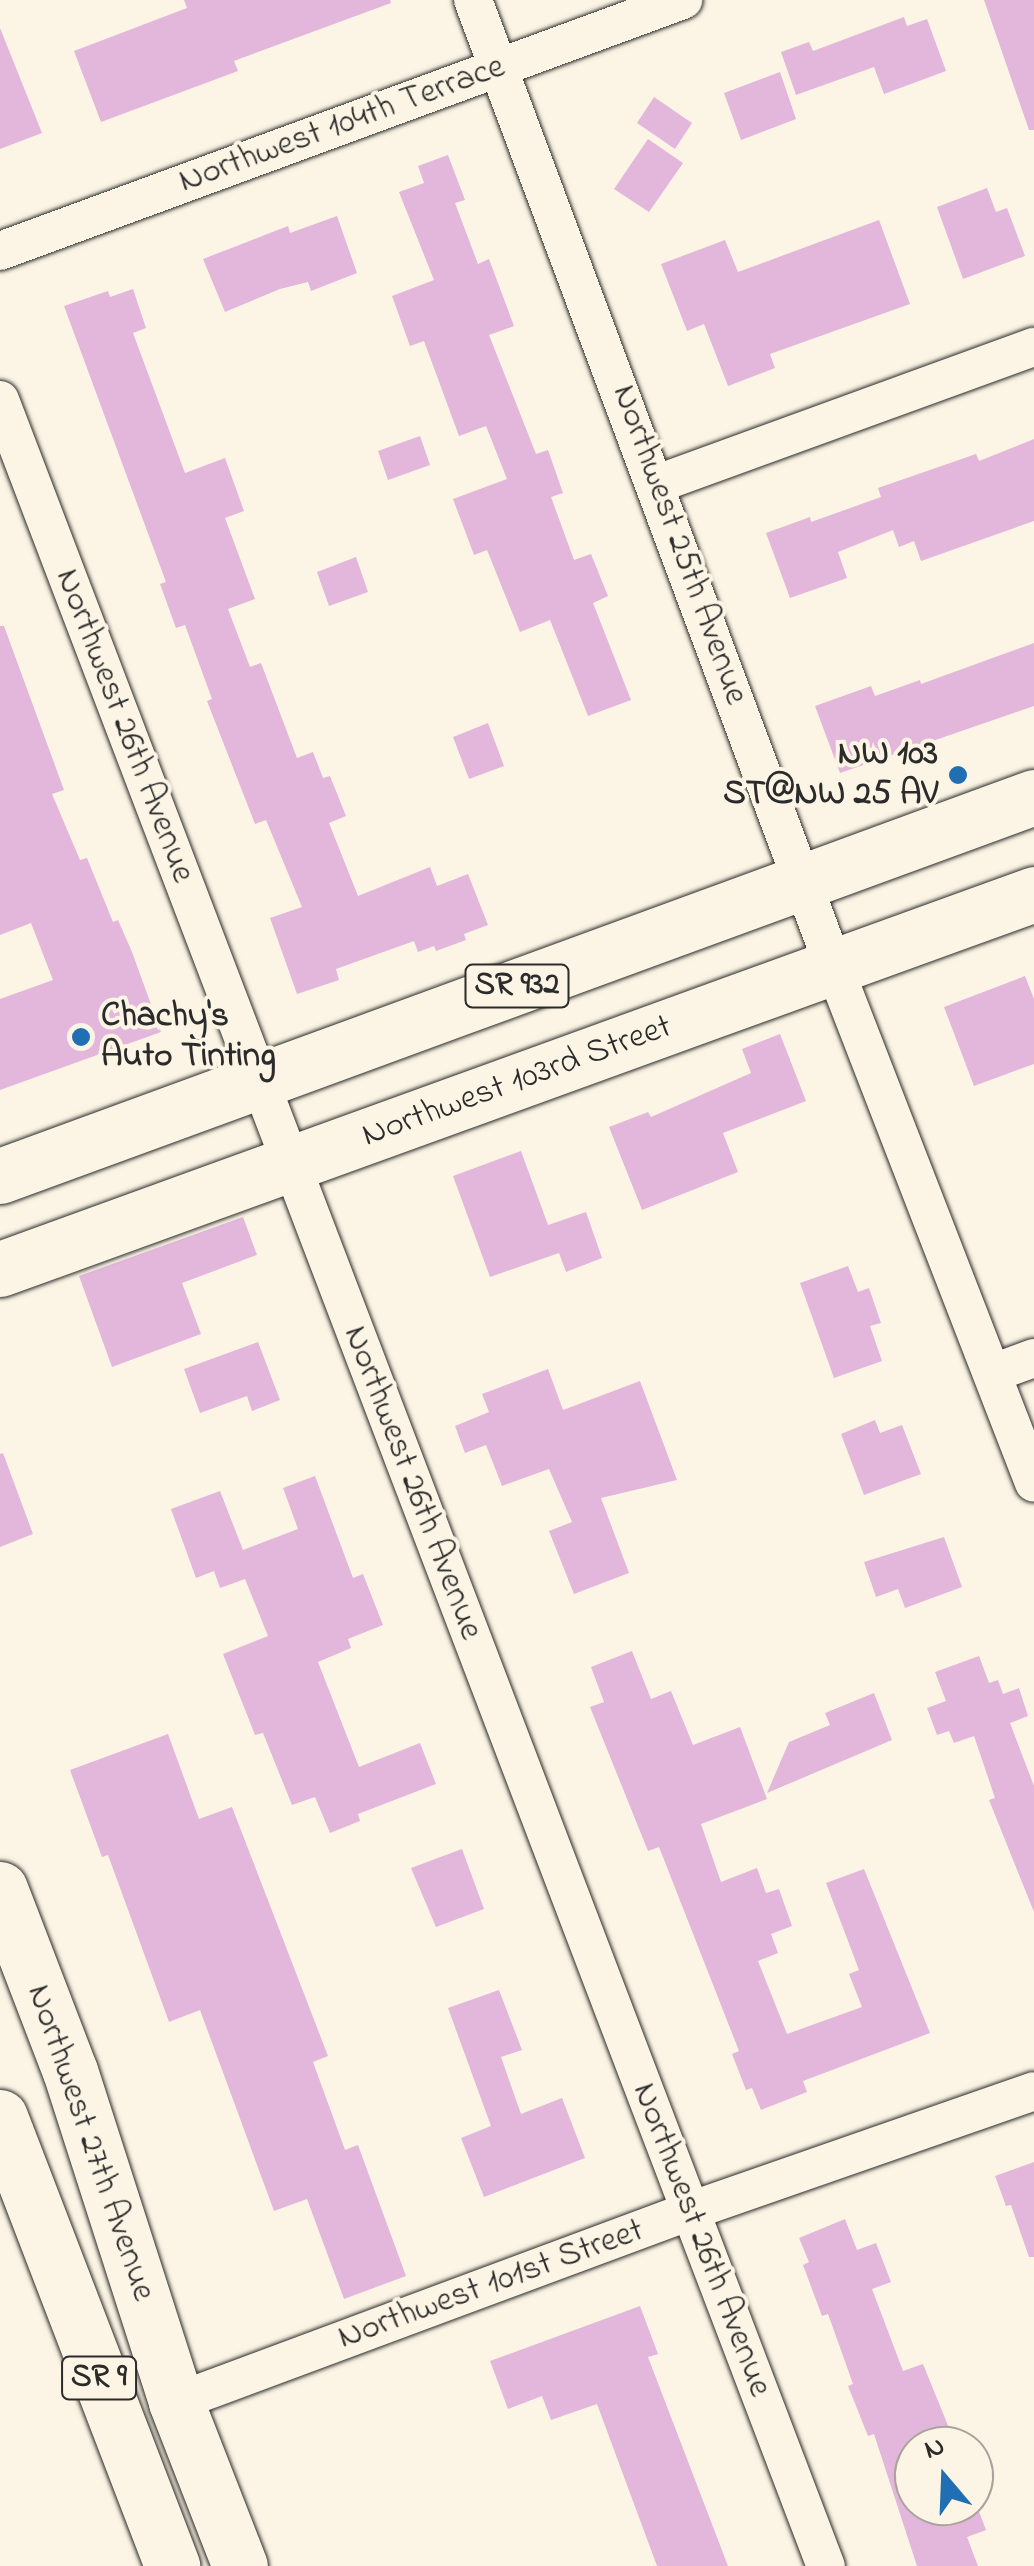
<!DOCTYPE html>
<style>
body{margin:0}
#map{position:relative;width:1034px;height:2566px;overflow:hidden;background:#fcf5e5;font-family:"Indie Flower",sans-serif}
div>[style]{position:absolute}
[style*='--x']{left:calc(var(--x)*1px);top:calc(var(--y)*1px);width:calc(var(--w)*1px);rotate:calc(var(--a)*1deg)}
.building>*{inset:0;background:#e3b6db}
.roads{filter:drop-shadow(0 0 2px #2b2b2b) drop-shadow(0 0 2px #2b2b2b)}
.minor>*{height:38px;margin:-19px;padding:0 19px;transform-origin:19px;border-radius:19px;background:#fcf5e5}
.primary>*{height:55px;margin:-27.5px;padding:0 27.5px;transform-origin:27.5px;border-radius:27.5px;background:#fcf5e5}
.dots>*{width:28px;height:28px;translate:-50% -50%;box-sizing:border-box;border:5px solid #fcf5e5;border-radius:50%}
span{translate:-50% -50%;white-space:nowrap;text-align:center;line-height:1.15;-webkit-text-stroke:8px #fcf5e5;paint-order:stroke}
.shield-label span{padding:2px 8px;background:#fcf5e5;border:2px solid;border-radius:8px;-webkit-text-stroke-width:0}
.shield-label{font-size:32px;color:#2b2b2b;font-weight:700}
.street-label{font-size:35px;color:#2b2b2b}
.poi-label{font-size:35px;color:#2b2b2b;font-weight:700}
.right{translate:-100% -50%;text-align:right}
.left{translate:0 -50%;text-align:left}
.north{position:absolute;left:894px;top:2426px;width:100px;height:100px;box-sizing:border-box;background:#fcf5e5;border:2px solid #a8a49b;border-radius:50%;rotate:341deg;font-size:28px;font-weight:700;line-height:40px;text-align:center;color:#2b2b2b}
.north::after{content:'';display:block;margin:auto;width:35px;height:45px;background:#1f6fb2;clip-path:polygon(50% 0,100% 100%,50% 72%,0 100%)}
</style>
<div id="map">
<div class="building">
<div style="clip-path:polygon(184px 0,390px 0,391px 3px,234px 61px,238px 71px,101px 122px,74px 51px,187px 8px)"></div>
<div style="clip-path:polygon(984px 0,1034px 0,1034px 130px,1029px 130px)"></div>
<div style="clip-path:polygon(904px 17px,907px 26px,927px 19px,946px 71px,884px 94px,874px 67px,796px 95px,781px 52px,809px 42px,813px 51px)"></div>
<div style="clip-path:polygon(0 28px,42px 133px,0 149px)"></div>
<div style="clip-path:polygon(780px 72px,796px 119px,741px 140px,724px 93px)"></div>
<div style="clip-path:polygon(654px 97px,692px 123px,675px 149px,637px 123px)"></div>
<div style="clip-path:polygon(648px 139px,683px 163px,649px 212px,614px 189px)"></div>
<div style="clip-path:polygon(448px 155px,465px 200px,455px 203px,478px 264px,489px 259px,514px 326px,489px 335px,536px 454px,548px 450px,563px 493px,551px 497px,574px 560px,591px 554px,608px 596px,593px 603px,631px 700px,588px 716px,550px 620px,520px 632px,487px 550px,474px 555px,453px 499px,507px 479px,486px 426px,459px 436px,424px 341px,410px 346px,392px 296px,434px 280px,399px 192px,424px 183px,418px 166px)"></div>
<div style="clip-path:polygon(987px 188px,996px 212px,1007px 208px,1025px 256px,963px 279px,937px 207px)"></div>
<div style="clip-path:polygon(337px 216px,357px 273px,311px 291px,308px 282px,280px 289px,225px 312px,203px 259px,288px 226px,290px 233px)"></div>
<div style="clip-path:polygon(879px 220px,910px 304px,770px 354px,775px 368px,728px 386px,704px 324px,687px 331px,661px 264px,725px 240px,738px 272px)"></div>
<div style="clip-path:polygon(133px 289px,146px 328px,133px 333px,185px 473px,225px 458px,244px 511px,225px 518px,255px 599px,228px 609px,250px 667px,261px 663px,297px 758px,313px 752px,323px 778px,330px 776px,346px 816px,329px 823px,358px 896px,430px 867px,437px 886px,468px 874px,488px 925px,464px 934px,466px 940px,436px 951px,434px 946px,418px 952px,414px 941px,336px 969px,339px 980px,297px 994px,270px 918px,302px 907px,266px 820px,255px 824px,207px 701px,212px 699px,185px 625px,176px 628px,160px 584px,166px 582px,64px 306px,108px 291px,110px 297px)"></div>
<div style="clip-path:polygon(420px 436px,430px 465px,388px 480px,378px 451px)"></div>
<div style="clip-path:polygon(1034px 439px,1034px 521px,921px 561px,914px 541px,899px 547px,893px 530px,838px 552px,847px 578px,790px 598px,766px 533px,810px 517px,811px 522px,881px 497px,878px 488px,976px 454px,979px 461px)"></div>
<div style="clip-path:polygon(356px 557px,368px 592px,329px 606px,317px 572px)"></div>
<div style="clip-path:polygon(0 626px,4px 626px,64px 790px,52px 794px,80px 860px,87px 858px,113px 922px,118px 920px,132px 952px,161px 1032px,0 1090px,0 999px,53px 980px,31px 923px,0 935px)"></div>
<div style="clip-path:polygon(1034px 643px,1034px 706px,840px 773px,815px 706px,871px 686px,875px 696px,920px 680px,921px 684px)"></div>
<div style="clip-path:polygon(488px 723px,504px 766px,469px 779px,453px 737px)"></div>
<div style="clip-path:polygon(1025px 976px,1034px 999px,1034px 1064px,974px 1086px,944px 1007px)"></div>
<div style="clip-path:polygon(780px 1034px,806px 1101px,723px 1133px,738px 1172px,642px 1210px,609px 1127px,648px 1112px,651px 1117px,751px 1073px,742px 1049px)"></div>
<div style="clip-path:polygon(521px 1151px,548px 1225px,586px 1212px,602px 1258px,566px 1272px,559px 1253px,490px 1277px,453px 1176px)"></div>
<div style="clip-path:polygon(243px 1217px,257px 1255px,182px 1283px,201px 1334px,112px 1367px,79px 1276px)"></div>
<div style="clip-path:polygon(848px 1266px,858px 1292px,869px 1288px,881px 1323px,870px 1326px,882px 1361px,834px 1378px,800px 1283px)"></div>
<div style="clip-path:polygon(258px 1342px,280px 1400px,252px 1411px,247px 1396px,200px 1413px,184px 1369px)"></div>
<div style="clip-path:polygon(548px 1369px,563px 1410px,640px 1381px,677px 1480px,601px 1498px,629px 1573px,574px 1594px,549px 1531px,572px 1522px,549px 1469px,502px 1486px,486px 1445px,465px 1453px,455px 1426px,489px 1412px,482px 1394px)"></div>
<div style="clip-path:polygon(875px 1420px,880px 1433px,902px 1425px,921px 1474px,864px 1495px,841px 1434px)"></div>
<div style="clip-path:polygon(3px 1453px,33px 1534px,0 1547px,0 1454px)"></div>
<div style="clip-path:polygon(315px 1476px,353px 1578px,363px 1574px,383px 1625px,348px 1639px,351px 1648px,318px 1662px,359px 1767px,420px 1743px,436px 1784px,358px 1814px,360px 1821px,330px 1833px,315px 1797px,292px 1805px,263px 1733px,255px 1735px,223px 1654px,268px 1636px,245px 1579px,220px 1588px,214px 1571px,196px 1578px,171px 1509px,220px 1491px,243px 1550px,298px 1529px,283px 1488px)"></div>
<div style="clip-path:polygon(944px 1537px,962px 1587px,905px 1608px,898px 1589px,876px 1597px,864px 1562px)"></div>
<div style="clip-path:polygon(632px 1651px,651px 1699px,671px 1691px,693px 1745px,740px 1727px,767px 1799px,701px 1824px,721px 1882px,757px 1868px,766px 1893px,779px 1889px,792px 1926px,771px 1934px,778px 1953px,758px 1961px,787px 2034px,862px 2007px,849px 1974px,859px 1970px,826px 1883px,864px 1869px,930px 2033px,803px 2081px,807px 2092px,761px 2110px,752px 2088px,746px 2090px,732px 2054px,739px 2051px,659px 1847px,648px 1851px,590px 1707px,604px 1702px,591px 1667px)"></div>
<div style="clip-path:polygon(979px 1656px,989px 1683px,998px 1680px,1003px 1694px,1019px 1688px,1028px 1716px,1010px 1723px,1034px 1786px,1034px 1912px,989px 1800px,995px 1798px,974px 1736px,954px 1743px,949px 1731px,937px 1735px,927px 1708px,946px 1701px,935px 1672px)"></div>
<div style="clip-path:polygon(874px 1693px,892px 1740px,767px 1793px,789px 1742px,830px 1725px,825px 1713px)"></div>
<div style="clip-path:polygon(168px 1734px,199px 1819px,232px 1807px,328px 2056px,313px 2062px,345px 2150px,358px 2145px,406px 2276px,344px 2299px,307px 2199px,274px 2211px,200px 2010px,169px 2022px,108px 1855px,102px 1857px,70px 1770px)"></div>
<div style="clip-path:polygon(462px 1849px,484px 1909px,436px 1927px,411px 1868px)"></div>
<div style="clip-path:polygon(499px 1990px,522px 2050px,501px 2057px,521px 2114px,562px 2098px,585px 2158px,484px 2197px,461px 2138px,491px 2126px,448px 2008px)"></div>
<div style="clip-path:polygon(1034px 2162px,1034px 2257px,1029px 2257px,1011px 2205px,1006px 2206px,995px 2176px)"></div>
<div style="clip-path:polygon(845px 2219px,857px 2250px,876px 2243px,891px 2282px,872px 2289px,903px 2371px,923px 2364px,951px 2433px,914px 2446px,914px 2506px,977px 2506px,986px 2530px,967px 2537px,978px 2566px,917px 2566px,874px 2434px,868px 2436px,848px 2386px,853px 2384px,828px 2314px,822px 2316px,803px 2265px,809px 2262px,799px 2238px)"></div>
<div style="clip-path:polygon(640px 2306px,658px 2354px,648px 2357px,728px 2566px,657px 2566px,597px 2404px,551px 2420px,542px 2396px,508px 2409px,490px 2361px)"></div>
</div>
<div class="roads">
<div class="minor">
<div style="--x:473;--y:0;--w:1032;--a:69.53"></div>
<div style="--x:834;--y:967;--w:553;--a:68.81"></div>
<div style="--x:0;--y:251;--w:728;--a:-20.18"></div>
<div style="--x:0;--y:400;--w:2318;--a:69.13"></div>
<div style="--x:657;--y:484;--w:401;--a:-20"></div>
<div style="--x:993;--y:1373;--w:44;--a:-20.1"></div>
<div style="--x:176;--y:2402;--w:548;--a:-20.38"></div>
<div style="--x:690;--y:2211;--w:364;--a:-19.2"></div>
</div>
<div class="primary">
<div style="--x:0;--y:1176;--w:1101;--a:-20.13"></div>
<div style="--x:0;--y:1269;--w:1100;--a:-19.93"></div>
<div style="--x:0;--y:1889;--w:195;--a:69"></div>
<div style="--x:70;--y:2071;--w:348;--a:72.2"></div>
<div style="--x:176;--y:2402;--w:176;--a:68.7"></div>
<div style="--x:0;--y:2117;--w:481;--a:69"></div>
</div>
</div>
<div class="dots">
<div style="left:958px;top:775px;background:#1f6fb2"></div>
<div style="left:81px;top:1037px;background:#1f6fb2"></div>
</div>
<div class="shield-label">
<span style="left:517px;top:986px">SR 932</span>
<span style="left:99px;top:2378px">SR 9</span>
</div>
<div class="street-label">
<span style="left:342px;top:125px;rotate:-20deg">Northwest 104th Terrace</span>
<span style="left:679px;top:545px;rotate:70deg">Northwest 25th Avenue</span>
<span style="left:124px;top:726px;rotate:69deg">Northwest 26th Avenue</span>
<span style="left:517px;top:1082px;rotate:-20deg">Northwest 103rd Street</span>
<span style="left:412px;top:1483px;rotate:69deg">Northwest 26th Avenue</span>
<span style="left:90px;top:2143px;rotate:71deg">Northwest 27th Avenue</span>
<span style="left:701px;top:2240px;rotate:69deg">Northwest 26th Avenue</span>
<span style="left:491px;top:2285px;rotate:-20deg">Northwest 101st Street</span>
</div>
<div class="poi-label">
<span class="right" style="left:938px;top:775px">NW 103<br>ST@NW 25 AV</span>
<span class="left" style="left:101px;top:1037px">Chachy's<br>Auto Tinting</span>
</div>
<div class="north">N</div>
</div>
